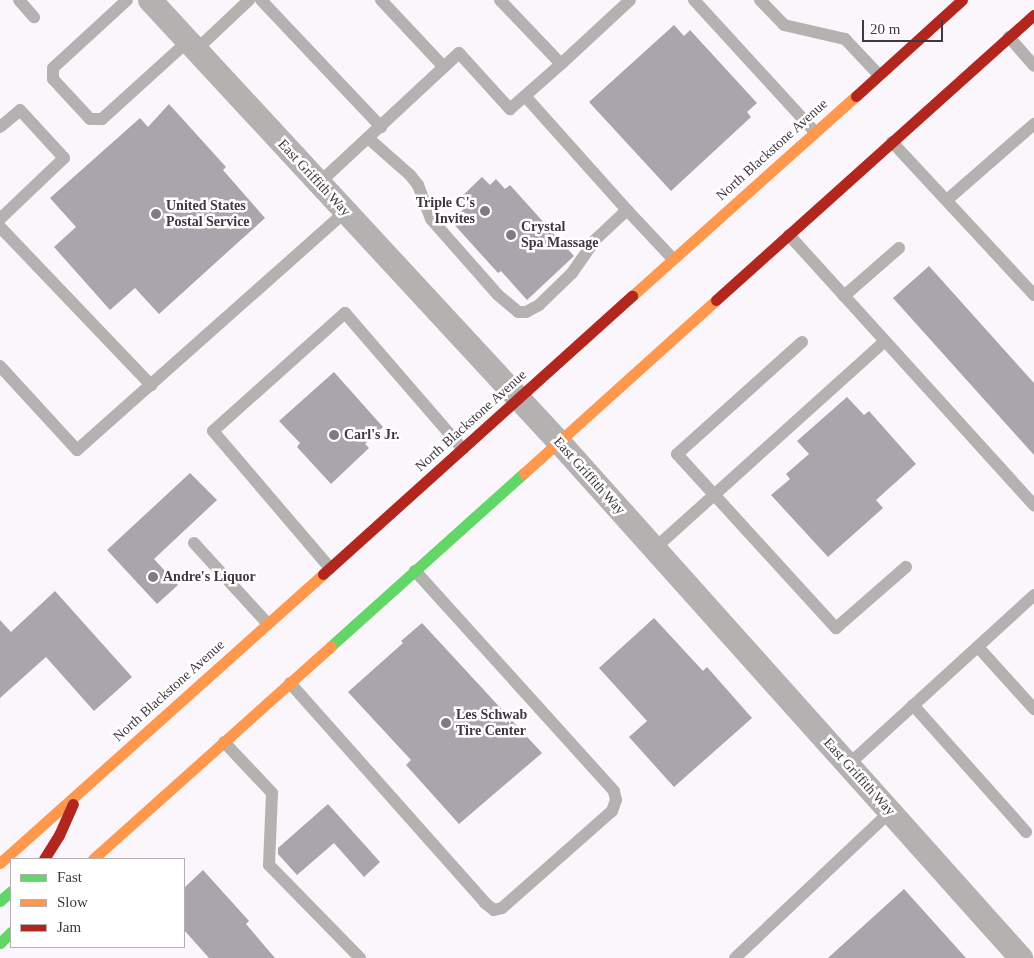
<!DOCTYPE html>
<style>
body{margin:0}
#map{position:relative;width:1034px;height:958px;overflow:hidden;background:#faf6fb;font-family:Georgia,serif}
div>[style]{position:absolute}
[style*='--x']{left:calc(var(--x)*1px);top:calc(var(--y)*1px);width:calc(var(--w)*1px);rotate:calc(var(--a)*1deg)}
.building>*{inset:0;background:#aaa5ac}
.lane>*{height:12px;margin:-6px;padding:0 6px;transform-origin:6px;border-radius:6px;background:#b4b2b0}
.street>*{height:24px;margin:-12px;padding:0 12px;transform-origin:12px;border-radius:12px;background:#b4b2b0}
.fast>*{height:11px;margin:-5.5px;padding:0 5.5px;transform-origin:5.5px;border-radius:5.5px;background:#63d668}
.slow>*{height:11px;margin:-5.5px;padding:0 5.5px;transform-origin:5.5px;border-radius:5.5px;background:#ff974d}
.jam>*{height:11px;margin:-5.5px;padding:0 5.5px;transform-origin:5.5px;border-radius:5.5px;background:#b3261e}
.dots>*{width:14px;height:14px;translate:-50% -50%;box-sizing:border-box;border:2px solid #fff;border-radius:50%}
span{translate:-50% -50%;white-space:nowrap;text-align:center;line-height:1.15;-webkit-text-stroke:5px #fff;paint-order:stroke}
.street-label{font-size:14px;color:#3f3741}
.poi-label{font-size:14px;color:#3f3741;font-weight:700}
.right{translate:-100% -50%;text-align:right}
.left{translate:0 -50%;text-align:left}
.legend{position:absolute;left:10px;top:858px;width:175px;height:90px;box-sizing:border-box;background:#fff;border:1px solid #b2afb3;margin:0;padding:6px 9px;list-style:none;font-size:15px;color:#3f3741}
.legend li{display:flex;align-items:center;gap:10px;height:25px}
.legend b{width:25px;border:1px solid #b2afb3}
.scale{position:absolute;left:862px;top:20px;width:81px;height:22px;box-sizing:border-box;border:2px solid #3f3741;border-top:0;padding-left:6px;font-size:15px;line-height:18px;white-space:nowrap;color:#3f3741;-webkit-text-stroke:4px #fff;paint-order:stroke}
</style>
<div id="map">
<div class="building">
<div style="clip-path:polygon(674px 25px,684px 36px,690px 30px,757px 103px,747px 112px,751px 117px,671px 191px,589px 102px)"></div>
<div style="clip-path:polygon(169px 104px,226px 167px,223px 170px,265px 218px,159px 314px,135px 288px,110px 310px,54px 247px,76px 227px,50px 198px,140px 118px,148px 127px)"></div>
<div style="clip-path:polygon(482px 177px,490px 185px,496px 179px,505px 189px,510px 185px,574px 256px,527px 300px,501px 271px,498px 273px,451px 221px,463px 210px,456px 202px)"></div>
<div style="clip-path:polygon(929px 266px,1034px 383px,1034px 455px,893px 298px)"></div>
<div style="clip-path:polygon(334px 372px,383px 427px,365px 444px,369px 448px,331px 484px,297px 447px,300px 443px,279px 421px)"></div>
<div style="clip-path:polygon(847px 397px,864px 415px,869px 411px,916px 464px,876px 500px,883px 508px,828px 557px,771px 495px,790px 479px,786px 474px,809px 454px,797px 441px)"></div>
<div style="clip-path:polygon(190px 473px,217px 500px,154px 559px,178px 585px,157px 604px,107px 550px)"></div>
<div style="clip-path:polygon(55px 591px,132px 677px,94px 711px,46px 657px,0 698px,0 620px,11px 632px)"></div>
<div style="clip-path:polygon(654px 618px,703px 671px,707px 667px,752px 718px,674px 787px,629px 737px,647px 721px,599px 668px)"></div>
<div style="clip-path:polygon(422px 623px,542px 753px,459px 824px,406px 765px,411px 760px,348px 692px,403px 643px,401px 641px)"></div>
<div style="clip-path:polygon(328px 804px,380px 862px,364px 877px,334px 843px,297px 875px,278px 854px,278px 848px)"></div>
<div style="clip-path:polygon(203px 870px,249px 921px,246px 924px,275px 958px,209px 958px,184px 930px,184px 888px)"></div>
<div style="clip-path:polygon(904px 889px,966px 958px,828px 958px)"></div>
</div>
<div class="lane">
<div style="--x:19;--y:0;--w:23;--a:49"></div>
<div style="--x:127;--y:0;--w:100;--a:137.4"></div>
<div style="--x:53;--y:68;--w:11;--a:90"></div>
<div style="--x:53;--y:79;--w:54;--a:47.2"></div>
<div style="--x:90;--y:119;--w:12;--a:0"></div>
<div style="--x:102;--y:119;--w:116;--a:-42.2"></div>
<div style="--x:261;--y:0;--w:175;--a:46.6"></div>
<div style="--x:381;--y:0;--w:92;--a:46.8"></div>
<div style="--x:500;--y:0;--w:88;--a:46.4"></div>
<div style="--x:561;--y:64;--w:94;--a:-42.8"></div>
<div style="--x:694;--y:0;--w:179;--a:47.5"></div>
<div style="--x:760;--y:0;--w:35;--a:46"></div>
<div style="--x:784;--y:25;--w:63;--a:12.9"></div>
<div style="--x:845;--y:39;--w:48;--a:46.7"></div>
<div style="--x:1009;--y:37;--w:38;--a:49"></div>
<div style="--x:196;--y:50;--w:73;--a:-43.3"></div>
<div style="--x:525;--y:96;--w:153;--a:48.2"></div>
<div style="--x:0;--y:127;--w:26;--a:-40"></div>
<div style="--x:20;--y:110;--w:65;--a:47.5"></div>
<div style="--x:64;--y:158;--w:88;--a:136.4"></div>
<div style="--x:368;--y:138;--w:56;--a:41.4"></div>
<div style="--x:410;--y:175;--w:13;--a:51"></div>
<div style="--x:418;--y:185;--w:36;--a:69"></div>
<div style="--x:431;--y:219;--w:101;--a:48.6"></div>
<div style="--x:498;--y:295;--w:26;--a:40"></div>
<div style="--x:518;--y:312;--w:8;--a:0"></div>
<div style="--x:526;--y:312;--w:15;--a:-28"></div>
<div style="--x:539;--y:305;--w:46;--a:-44.1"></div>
<div style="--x:572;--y:273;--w:40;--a:-55.1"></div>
<div style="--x:595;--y:240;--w:44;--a:-43.2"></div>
<div style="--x:627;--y:210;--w:67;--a:46.8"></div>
<div style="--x:892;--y:142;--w:209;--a:47.1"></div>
<div style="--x:319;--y:183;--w:191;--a:-42.9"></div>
<div style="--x:459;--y:53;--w:76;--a:47.7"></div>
<div style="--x:510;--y:109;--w:68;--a:-41.4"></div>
<div style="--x:947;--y:200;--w:116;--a:-41.1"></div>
<div style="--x:0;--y:227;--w:219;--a:46.3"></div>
<div style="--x:789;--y:235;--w:365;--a:47.8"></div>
<div style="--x:844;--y:296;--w:73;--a:-41.1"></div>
<div style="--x:802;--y:342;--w:168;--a:138.1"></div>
<div style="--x:677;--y:454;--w:236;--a:47.6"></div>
<div style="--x:836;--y:628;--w:93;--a:-41.1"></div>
<div style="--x:0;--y:366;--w:114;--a:47.5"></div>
<div style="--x:77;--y:450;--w:358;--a:-41.6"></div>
<div style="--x:194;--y:543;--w:108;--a:47.6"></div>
<div style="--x:654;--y:549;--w:311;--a:-42"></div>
<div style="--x:330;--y:568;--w:180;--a:-130.5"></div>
<div style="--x:213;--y:431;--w:177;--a:-41.8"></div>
<div style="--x:345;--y:313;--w:180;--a:49.1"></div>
<div style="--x:978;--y:647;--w:84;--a:47.9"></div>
<div style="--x:290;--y:683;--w:294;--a:48.4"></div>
<div style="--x:485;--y:903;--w:11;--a:38"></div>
<div style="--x:494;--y:910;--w:8;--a:-14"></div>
<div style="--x:502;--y:908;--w:147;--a:-41.4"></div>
<div style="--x:612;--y:811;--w:12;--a:-70"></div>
<div style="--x:616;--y:800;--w:9;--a:-103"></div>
<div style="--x:614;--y:791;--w:297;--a:-132.1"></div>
<div style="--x:913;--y:705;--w:170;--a:48.3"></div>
<div style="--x:224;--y:742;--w:70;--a:46.7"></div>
<div style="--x:272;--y:793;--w:72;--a:92.4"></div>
<div style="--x:269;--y:865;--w:130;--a:45.6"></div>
<div style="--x:848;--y:765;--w:252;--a:-42.4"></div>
<div style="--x:735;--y:958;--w:213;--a:-43.3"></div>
</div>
<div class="street">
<div style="--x:150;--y:0;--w:602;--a:47.22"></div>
<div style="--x:559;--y:442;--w:693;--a:48.16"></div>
</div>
<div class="fast">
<div style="--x:331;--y:646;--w:259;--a:-41.9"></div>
<div style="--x:0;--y:901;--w:15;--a:-42"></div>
<div style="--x:0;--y:943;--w:16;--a:-45"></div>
</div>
<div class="slow">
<div style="--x:632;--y:296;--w:300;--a:-41.8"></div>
<div style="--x:524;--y:473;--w:258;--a:-42"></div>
<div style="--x:93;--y:859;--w:319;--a:-41.8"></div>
<div style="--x:0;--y:863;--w:433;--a:-41.8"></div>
</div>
<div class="jam">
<div style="--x:856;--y:96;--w:143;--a:-42.2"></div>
<div style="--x:716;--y:300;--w:427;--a:-41.9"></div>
<div style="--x:323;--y:574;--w:416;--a:-42"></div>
<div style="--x:44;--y:859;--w:28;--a:-58"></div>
<div style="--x:59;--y:835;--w:34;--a:-66"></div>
</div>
<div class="dots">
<div style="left:485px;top:211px;background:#807a82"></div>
<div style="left:156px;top:214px;background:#807a82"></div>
<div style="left:511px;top:235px;background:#807a82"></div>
<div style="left:334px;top:435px;background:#807a82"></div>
<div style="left:153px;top:577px;background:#807a82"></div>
<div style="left:446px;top:723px;background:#807a82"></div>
</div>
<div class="street-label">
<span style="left:772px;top:150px;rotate:-42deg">North Blackstone Avenue</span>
<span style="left:314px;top:178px;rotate:47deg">East Griffith Way</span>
<span style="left:471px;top:421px;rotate:-42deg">North Blackstone Avenue</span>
<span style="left:589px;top:476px;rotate:48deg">East Griffith Way</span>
<span style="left:169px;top:691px;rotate:-42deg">North Blackstone Avenue</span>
<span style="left:859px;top:777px;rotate:48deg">East Griffith Way</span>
</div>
<div class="poi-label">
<span class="right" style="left:475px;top:211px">Triple C's<br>Invites</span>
<span class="left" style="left:166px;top:214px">United States<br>Postal Service</span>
<span class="left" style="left:521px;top:235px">Crystal<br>Spa Massage</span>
<span class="left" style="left:344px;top:435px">Carl's Jr.</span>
<span class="left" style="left:163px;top:577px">Andre's Liquor</span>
<span class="left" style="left:456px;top:723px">Les Schwab<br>Tire Center</span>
</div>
<ul class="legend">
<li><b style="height:6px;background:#63d668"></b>Fast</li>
<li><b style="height:6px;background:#ff974d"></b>Slow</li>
<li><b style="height:6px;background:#b3261e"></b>Jam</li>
</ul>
<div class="scale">20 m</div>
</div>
